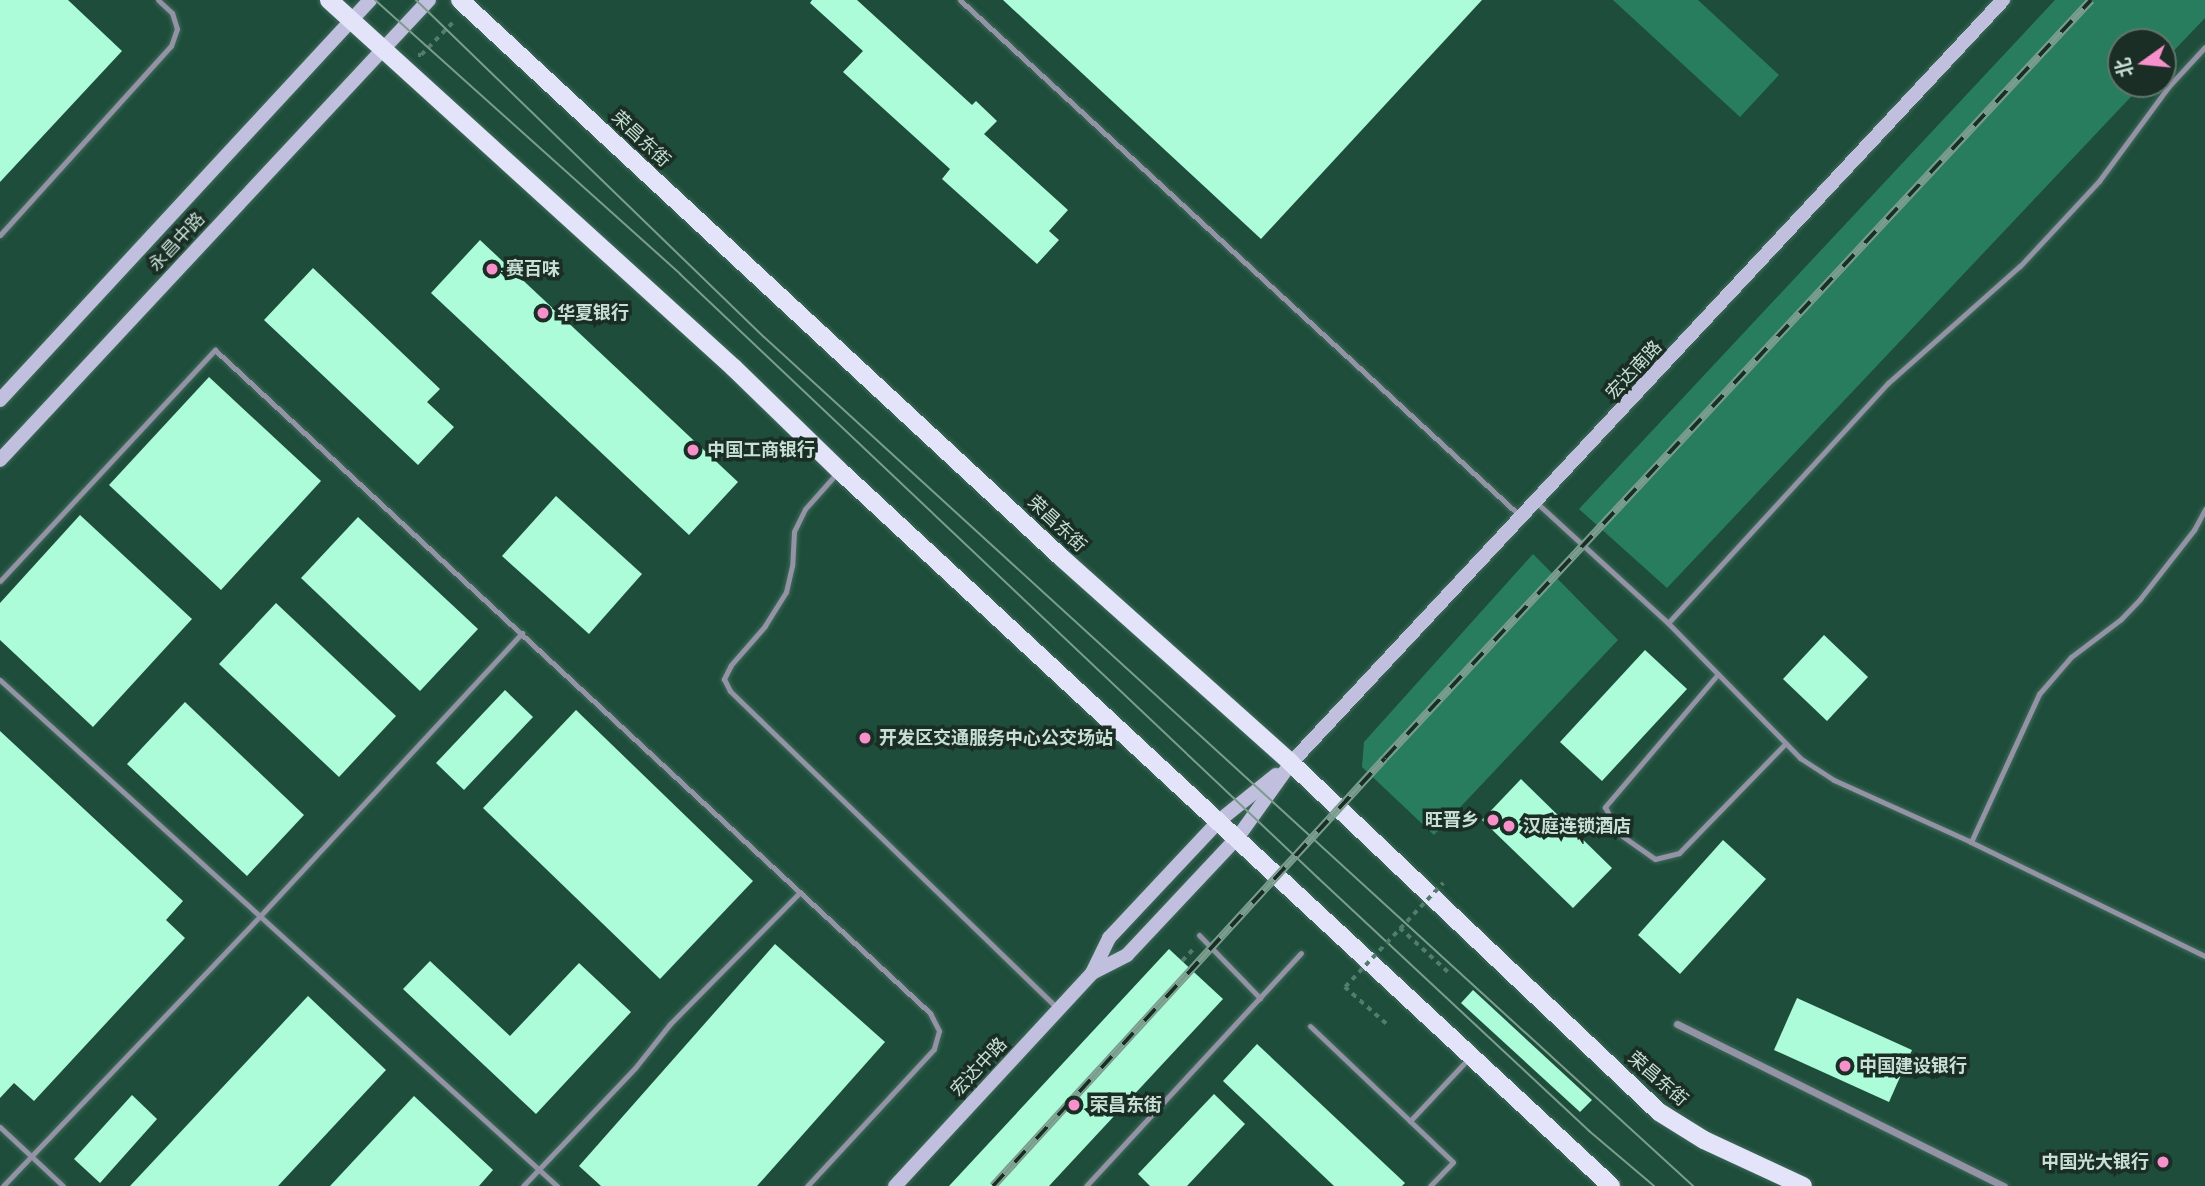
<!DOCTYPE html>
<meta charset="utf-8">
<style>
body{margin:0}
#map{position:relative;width:2205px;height:1186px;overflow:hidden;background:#1e4d3b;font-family:"Titillium Web","Noto Sans SC",sans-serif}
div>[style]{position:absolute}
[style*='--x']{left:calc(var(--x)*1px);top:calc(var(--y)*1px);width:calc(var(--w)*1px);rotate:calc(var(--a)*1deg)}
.green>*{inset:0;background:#287d5f}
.building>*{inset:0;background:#acfbd9}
.path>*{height:3.5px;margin-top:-1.75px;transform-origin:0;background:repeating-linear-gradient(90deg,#547c6c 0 5px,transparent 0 10px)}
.roads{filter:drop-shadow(0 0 2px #406a5a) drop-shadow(0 0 2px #406a5a)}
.lane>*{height:5px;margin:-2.5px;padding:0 2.5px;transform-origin:2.5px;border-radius:2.5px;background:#9393a5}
.street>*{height:7px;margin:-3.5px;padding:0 3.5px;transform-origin:3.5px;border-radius:3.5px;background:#9393a5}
.secondary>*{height:14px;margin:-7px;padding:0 7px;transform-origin:7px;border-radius:7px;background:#c0bfdd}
.primary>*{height:18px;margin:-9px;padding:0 9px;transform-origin:9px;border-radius:9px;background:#e3e4fa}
.tram>*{height:2px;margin:-1px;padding:0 1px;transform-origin:1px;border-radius:1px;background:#7b9d8e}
.rail>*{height:8px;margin-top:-4px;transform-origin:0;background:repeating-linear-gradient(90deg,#1a2e26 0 16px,#7b9d8e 0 32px);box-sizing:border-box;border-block:2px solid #7b9d8e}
.path-bridge>*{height:3.5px;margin-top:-1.75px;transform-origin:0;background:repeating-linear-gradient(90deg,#547c6c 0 5px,transparent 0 10px)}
.dots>*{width:19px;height:19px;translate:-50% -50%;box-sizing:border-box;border:4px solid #1a2e26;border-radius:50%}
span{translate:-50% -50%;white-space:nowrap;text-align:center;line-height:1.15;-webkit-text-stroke:7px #1a2e26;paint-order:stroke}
.street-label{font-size:18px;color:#c8e0d4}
.poi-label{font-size:18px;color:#c8e0d4;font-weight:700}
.left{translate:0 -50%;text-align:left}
.right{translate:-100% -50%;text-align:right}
.north{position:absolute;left:2107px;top:28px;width:70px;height:70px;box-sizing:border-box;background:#1a2e26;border:2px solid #60756c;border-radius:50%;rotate:255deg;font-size:19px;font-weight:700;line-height:28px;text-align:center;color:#c8e0d4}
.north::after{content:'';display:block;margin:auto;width:24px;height:32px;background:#f890cb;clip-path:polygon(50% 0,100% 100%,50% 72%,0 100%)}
</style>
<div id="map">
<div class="green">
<div style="clip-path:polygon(1613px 0,1698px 0,1779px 75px,1740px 117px)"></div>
<div style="clip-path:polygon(2055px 0,2205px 0,2205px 18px,2163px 62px,2163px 42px,2121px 42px,2121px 84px,2143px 84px,1667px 588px,1579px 509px)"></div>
<div style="clip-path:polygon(1533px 554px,1618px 640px,1434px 835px,1362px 767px,1364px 742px)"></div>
</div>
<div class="building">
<div style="clip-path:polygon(0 0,68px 0,122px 51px,0 182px)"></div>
<div style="clip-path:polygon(812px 0,857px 0,972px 105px,976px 101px,997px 121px,984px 134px,1068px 210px,1049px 231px,1059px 240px,1037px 264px,942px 179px,950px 169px,843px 72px,863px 51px,810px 3px)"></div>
<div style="clip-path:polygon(1003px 0,1482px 0,1261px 239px)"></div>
<div style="clip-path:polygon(480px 240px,738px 482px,689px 535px,431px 293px)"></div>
<div style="clip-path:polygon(313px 268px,440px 389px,427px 402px,454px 427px,418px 465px,264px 320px)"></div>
<div style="clip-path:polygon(209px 377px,321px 481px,221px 590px,109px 485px)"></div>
<div style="clip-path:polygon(556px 496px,642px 574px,589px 634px,502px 556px)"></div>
<div style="clip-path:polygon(80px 515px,192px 619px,93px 727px,0 640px,0 603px)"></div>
<div style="clip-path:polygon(358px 517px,478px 629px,420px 691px,301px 578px)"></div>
<div style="clip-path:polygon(276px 603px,396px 716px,339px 777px,219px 664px)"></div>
<div style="clip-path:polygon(1824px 635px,1868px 677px,1827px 721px,1783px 679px)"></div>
<div style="clip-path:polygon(1645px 650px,1687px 689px,1602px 781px,1560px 742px)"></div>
<div style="clip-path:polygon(505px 690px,533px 717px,464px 790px,436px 763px)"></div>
<div style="clip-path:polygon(185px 702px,304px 815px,247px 876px,127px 764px)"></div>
<div style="clip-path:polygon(576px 710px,753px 881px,660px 979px,483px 808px)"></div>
<div style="clip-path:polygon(0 731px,183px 901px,166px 920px,185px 938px,34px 1101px,14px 1083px,0 1098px)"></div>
<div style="clip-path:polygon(1521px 779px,1612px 868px,1573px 908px,1482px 820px)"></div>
<div style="clip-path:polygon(1723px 840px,1766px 879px,1680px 974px,1638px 935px)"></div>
<div style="clip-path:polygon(775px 944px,885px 1042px,757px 1186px,601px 1186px,579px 1166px)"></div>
<div style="clip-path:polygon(1169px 949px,1223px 999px,1049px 1186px,949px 1186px)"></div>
<div style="clip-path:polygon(430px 961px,510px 1036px,579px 963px,631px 1012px,536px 1114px,403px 989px)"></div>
<div style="clip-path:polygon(1473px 990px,1592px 1100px,1580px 1112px,1461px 1003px)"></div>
<div style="clip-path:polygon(308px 996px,386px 1070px,278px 1186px,130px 1186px)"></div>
<div style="clip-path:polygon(1797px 998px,1912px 1050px,1889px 1102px,1774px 1050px)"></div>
<div style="clip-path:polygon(1257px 1044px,1405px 1183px,1402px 1186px,1334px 1186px,1223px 1081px)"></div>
<div style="clip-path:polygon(1214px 1094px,1245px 1124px,1187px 1186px,1150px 1186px,1138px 1174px)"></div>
<div style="clip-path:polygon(132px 1095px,157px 1119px,100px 1183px,74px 1159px)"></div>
<div style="clip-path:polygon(414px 1096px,493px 1170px,479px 1186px,330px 1186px)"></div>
</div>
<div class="path">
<div style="--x:418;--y:55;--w:3;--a:0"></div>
<div style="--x:421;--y:55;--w:49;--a:-45.8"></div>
<div style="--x:1400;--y:928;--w:65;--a:42.5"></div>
<div style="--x:1182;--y:961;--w:19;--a:-47"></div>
<div style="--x:1345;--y:987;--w:59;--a:41.6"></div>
</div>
<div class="roads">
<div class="lane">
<div style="--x:960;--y:0;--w:760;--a:42.65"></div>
<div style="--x:0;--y:235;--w:255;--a:-47.9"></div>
<div style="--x:171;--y:46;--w:18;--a:-71"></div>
<div style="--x:177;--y:29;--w:17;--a:-107"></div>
<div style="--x:172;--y:13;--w:19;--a:-137"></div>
<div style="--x:837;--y:473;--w:48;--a:131.6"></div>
<div style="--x:805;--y:509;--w:25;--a:116"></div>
<div style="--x:794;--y:532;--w:34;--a:93"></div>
<div style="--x:792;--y:566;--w:27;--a:103"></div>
<div style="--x:786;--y:592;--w:40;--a:122"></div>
<div style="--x:765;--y:626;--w:52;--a:131.1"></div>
<div style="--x:731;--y:665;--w:16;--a:117"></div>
<div style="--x:724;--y:679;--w:13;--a:63"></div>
<div style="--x:730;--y:691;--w:455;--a:44.1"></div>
<div style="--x:1537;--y:503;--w:178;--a:42.5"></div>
<div style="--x:1668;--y:623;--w:189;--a:45.6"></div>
<div style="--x:1800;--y:758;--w:40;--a:32.9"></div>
<div style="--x:1834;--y:780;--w:150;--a:24.3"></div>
<div style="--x:1971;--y:842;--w:260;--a:26"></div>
<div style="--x:0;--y:581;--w:316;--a:-47.1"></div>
<div style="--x:215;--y:350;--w:975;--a:42.84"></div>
<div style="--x:930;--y:1013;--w:20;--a:63"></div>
<div style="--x:939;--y:1031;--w:19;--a:106"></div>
<div style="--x:934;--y:1049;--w:187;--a:132.8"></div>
<div style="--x:1668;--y:623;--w:326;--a:-47.5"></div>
<div style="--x:1888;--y:383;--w:176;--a:-41.6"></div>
<div style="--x:2020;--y:266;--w:116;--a:-47.1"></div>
<div style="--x:2099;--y:181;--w:118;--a:-53.6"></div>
<div style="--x:2169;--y:86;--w:53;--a:-47.3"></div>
<div style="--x:1718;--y:674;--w:175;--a:130.4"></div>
<div style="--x:1605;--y:807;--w:29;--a:63"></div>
<div style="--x:1618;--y:833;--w:45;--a:35.1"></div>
<div style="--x:1655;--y:859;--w:25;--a:-14"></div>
<div style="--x:1679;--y:853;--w:153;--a:-45.8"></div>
<div style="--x:0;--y:680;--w:753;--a:42.25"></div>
<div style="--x:1971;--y:842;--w:163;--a:-65.3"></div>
<div style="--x:2039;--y:694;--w:49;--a:-49.1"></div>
<div style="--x:2071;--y:657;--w:63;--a:-37.2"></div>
<div style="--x:2121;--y:619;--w:28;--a:-46"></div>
<div style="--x:2140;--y:599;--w:88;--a:-52"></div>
<div style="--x:2194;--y:530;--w:24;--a:-62"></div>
<div style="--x:1199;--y:935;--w:88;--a:45.9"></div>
<div style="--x:1310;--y:1026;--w:138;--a:43.5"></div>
<div style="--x:0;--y:1127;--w:86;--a:43.1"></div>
<div style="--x:3;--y:1186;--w:373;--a:-46.4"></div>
<div style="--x:260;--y:916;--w:386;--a:-47.2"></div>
<div style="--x:523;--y:1186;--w:163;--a:-46.5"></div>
<div style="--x:635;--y:1068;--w:56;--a:-51.5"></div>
<div style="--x:670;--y:1024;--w:185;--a:-45.4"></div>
<div style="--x:1086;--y:1186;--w:317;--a:-47.3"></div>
<div style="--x:1430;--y:1186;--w:33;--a:-46"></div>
<div style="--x:1453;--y:1162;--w:59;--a:-136.4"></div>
<div style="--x:1410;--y:1121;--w:86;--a:-46.9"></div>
</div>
<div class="street">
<div style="--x:1677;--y:1024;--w:365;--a:26.4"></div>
</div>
<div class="secondary">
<div style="--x:0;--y:400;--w:545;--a:-47.23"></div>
<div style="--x:0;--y:460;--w:629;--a:-47"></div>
<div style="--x:1092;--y:973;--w:39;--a:-27"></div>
<div style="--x:1127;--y:955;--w:162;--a:-46.8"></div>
<div style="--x:1238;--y:837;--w:91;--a:-54.4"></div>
<div style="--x:1291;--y:763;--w:1044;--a:-46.98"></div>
<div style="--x:895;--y:1186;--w:290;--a:-47.2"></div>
<div style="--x:1092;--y:973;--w:39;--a:-64"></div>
<div style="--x:1109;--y:938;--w:162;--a:-46.8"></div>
<div style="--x:1220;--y:820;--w:72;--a:-38.8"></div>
</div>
<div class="primary">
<div style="--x:329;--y:0;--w:547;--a:42.26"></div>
<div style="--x:734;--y:368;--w:146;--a:44.2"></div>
<div style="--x:839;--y:470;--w:1053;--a:42.84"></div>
<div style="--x:460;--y:0;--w:821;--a:42.83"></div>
<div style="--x:1062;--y:558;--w:307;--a:41.8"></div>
<div style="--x:1291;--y:763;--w:507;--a:43.48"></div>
<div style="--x:1659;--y:1112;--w:53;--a:31.9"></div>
<div style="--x:1704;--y:1140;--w:109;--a:24.9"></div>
</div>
</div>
<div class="tram">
<div style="--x:375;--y:0;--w:410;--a:41.9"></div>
<div style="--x:680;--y:274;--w:879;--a:43.43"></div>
<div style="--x:1318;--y:878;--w:371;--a:43"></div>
<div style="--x:1589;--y:1131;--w:85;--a:40.2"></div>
<div style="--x:416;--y:0;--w:484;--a:44.1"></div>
<div style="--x:764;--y:337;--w:1259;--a:42.42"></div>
</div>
<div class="rail">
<div style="--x:993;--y:1186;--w:580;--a:-47.51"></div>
<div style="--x:1385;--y:758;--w:1036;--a:-47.03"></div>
</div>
<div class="path-bridge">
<div style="--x:1345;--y:987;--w:143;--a:-46.7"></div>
</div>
<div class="dots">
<div style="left:492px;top:269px;background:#f890cb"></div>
<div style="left:543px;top:313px;background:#f890cb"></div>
<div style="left:693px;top:450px;background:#f890cb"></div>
<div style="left:865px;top:738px;background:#f890cb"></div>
<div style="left:1493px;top:820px;background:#f890cb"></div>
<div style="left:1509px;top:826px;background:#f890cb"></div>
<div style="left:1845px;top:1066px;background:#f890cb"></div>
<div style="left:1074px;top:1105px;background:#f890cb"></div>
<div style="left:2163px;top:1162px;background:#f890cb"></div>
</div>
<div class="street-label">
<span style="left:641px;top:139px;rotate:43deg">荣昌东街</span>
<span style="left:177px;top:242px;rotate:-47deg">永昌中路</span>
<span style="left:1634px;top:370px;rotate:-47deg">宏达南路</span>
<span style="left:1057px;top:524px;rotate:43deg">荣昌东街</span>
<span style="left:979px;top:1067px;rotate:-47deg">宏达中路</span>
<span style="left:1658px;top:1079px;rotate:41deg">荣昌东街</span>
</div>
<div class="poi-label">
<span class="left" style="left:506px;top:269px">赛百味</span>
<span class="left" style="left:557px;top:313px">华夏银行</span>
<span class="left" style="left:707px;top:450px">中国工商银行</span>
<span class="left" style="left:879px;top:738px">开发区交通服务中心公交场站</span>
<span class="right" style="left:1479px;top:820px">旺晋乡</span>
<span class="left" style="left:1523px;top:826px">汉庭连锁酒店</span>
<span class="left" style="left:1859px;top:1066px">中国建设银行</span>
<span class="left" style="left:1090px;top:1105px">荣昌东街</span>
<span class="right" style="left:2149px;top:1162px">中国光大银行</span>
</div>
<div class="north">北</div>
</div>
